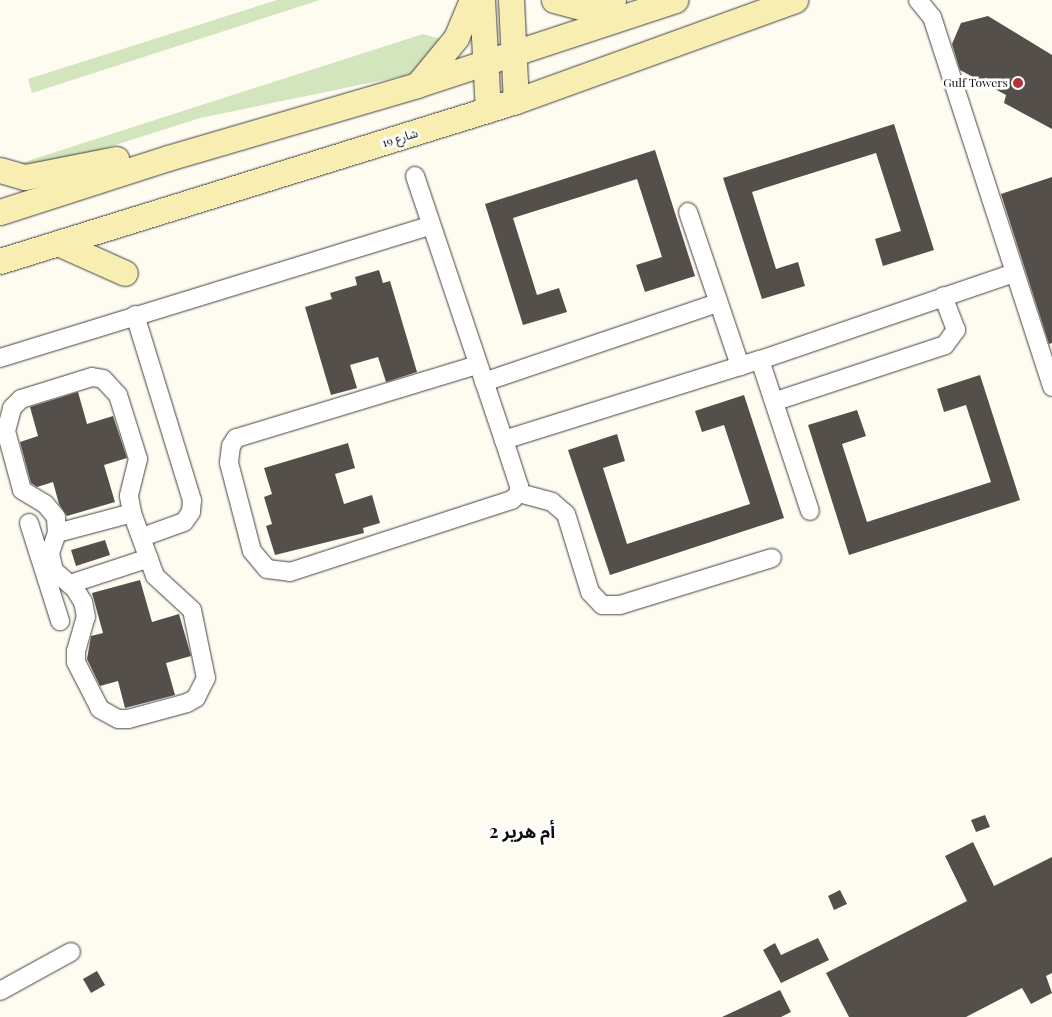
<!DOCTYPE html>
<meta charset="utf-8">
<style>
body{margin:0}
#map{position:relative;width:1052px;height:1017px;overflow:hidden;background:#fefbf0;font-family:"Playfair Display","Noto Sans Arabic",serif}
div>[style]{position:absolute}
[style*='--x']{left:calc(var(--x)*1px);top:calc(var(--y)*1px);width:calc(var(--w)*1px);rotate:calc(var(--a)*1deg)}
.green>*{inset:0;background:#d2e5bc}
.building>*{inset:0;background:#554f4b}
.roads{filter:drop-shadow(0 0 1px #414141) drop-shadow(0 0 1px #414141)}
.street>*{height:18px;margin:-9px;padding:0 9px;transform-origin:9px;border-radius:9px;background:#fff}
.secondary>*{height:25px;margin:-12.5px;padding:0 12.5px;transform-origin:12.5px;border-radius:12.5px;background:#f8eeb1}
.dots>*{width:14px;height:14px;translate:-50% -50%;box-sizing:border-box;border:2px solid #fff;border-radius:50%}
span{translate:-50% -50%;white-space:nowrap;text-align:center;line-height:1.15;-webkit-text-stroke:5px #fff;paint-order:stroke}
.poi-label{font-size:12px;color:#0e0e0e}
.right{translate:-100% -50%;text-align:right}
.street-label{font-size:12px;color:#0e0e0e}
.district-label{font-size:18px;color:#0e0e0e;font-weight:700}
</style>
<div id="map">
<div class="green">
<div style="clip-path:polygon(277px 0,320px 0,32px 93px,28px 79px)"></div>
<div style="clip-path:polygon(423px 34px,447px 41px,426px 65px,408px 75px,200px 118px,59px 163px,15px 165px)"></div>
</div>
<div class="building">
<div style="clip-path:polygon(988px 16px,1052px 55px,1052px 129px,1004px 103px,1006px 95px,960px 70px,952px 44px,961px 23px)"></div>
<div style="clip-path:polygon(894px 124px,934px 250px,883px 266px,875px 239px,901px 231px,876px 153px,752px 192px,776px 269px,798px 262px,805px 286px,762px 299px,723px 178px)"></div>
<div style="clip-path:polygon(655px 150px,695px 276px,645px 292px,636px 265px,662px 257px,637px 179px,513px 218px,537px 295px,559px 288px,567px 312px,523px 325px,485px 204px)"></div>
<div style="clip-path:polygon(1052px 177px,1052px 343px,1049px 344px,1001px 194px)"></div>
<div style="clip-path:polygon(379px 270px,383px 283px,390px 281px,417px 372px,386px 382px,378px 357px,350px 365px,357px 388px,331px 395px,305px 307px,332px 299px,330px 293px,357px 285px,355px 277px)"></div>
<div style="clip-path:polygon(980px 375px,1020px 500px,849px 555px,808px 425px,857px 410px,866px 436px,842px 444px,867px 522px,991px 482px,966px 405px,944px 412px,937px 389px)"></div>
<div style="clip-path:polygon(78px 392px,87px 424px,113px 416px,127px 458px,104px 465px,115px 502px,67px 516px,59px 504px,53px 482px,37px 487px,31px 483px,20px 442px,38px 436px,30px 407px)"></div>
<div style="clip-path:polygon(744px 395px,784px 518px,610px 575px,568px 450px,617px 434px,625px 461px,603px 468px,627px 544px,750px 504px,724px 425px,702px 432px,695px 411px)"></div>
<div style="clip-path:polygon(348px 443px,355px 468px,335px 474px,344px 504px,372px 495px,380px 523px,363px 528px,364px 533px,275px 555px,266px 526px,272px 524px,264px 497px,272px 494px,264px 468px)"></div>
<div style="clip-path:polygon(105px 540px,110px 555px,76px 566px,71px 550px)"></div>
<div style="clip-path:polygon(140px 580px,152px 622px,179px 614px,191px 656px,166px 663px,175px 695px,125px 708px,118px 681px,100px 686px,87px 659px,91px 636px,103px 633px,92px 593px)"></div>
<div style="clip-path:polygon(985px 815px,990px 827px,976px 832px,971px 820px)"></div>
<div style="clip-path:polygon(973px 842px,994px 886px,1052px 857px,1052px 973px,1046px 976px,1052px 993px,1031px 1004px,1022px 988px,966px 1017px,849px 1017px,826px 973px,967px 901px,945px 856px)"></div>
<div style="clip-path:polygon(840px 890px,847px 904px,834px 910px,828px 896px)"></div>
<div style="clip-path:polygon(818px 938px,829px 960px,781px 983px,763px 950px,775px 943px,781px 955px)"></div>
<div style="clip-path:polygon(97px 971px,105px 985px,91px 993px,83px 979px)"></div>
<div style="clip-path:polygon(780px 990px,791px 1012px,781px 1017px,722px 1017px)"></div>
</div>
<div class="roads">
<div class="street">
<div style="--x:918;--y:0;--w:22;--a:51"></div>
<div style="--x:932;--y:17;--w:389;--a:72"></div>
<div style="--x:415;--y:176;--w:279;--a:71.4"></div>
<div style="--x:504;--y:440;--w:268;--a:-17.4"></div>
<div style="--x:760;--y:360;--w:268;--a:-18.9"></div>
<div style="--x:688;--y:212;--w:163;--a:71.3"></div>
<div style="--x:135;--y:315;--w:194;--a:72.9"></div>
<div style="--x:192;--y:500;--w:12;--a:95"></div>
<div style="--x:191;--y:512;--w:12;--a:125"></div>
<div style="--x:184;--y:522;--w:45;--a:160.3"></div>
<div style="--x:0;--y:358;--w:451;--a:-17.1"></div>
<div style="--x:760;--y:360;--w:159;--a:71.7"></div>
<div style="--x:477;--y:365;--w:252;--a:163.1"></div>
<div style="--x:236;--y:438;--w:9;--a:122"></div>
<div style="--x:231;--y:446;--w:17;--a:97"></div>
<div style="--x:229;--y:463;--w:91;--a:75.4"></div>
<div style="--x:252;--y:551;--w:23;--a:50"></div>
<div style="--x:267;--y:569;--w:23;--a:7"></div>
<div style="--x:290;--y:572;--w:233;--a:-18"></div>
<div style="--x:512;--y:500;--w:10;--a:-45"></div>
<div style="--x:519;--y:493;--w:7;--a:-90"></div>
<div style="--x:519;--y:486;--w:48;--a:-108.1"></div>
<div style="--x:92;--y:377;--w:11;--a:10"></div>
<div style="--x:103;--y:379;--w:22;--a:47"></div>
<div style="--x:118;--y:395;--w:67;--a:72.6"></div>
<div style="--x:138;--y:459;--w:38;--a:104"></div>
<div style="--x:129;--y:496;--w:17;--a:80"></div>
<div style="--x:132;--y:513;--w:67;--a:69.9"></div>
<div style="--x:155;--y:576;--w:50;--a:42.6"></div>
<div style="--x:192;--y:610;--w:69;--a:78.4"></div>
<div style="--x:206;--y:678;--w:22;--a:117"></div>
<div style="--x:196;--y:698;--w:10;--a:151"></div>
<div style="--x:187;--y:703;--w:61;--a:164.8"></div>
<div style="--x:128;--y:719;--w:10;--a:180"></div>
<div style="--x:118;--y:719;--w:21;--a:-151"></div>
<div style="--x:100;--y:709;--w:53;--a:-117.1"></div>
<div style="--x:76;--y:662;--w:11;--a:-90"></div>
<div style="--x:76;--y:651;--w:35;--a:-74"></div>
<div style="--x:86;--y:617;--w:15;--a:-101"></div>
<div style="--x:83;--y:602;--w:15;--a:-122"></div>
<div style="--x:75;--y:589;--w:28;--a:-139"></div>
<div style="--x:54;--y:571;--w:18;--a:-103"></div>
<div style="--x:50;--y:553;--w:21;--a:-71"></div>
<div style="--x:57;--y:533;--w:16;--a:-94"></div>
<div style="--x:56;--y:517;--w:17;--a:-130"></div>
<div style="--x:45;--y:504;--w:27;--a:-149"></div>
<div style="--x:22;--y:490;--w:61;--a:-105.2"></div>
<div style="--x:6;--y:431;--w:24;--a:-75"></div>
<div style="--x:12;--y:408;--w:13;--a:-45"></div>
<div style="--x:21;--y:399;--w:74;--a:-17.2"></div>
<div style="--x:484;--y:382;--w:246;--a:-18.7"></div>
<div style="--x:776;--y:401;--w:178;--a:-18.3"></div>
<div style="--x:945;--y:345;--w:19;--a:-54"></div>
<div style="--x:956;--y:330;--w:36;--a:-111"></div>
<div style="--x:519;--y:493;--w:34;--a:15"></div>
<div style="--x:552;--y:502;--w:18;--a:41"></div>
<div style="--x:566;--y:514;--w:82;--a:72.9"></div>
<div style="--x:590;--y:592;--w:18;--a:47"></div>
<div style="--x:602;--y:605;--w:18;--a:0"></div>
<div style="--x:620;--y:605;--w:159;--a:-17.2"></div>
<div style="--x:29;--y:523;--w:103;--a:72.4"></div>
<div style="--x:57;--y:533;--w:78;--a:-14.9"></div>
<div style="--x:70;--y:584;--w:83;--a:-18.2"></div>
<div style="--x:0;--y:991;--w:81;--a:-28.8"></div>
</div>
<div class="secondary">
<div style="--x:482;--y:0;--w:110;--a:86.9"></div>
<div style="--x:511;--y:0;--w:101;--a:87.2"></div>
<div style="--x:554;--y:0;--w:31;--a:15"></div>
<div style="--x:584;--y:8;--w:30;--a:-15"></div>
<div style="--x:419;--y:83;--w:58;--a:-50.6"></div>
<div style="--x:456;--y:38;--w:41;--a:-67.2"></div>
<div style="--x:0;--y:170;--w:26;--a:16"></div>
<div style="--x:25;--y:177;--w:93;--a:-11.2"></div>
<div style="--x:0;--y:212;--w:176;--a:-17.8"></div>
<div style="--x:168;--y:158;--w:259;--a:-16.3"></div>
<div style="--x:417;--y:85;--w:272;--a:-18.2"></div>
<div style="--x:58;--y:243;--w:73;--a:24.1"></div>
<div style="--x:0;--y:261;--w:540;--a:-17.23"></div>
<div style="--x:516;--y:101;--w:297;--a:-19.9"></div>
</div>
</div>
<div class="dots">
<div style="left:1018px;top:83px;background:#b1323b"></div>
</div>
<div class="poi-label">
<span class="right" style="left:1008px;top:83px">Gulf Towers</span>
</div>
<div class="street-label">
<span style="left:400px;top:138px;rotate:-17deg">شارع 19</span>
</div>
<div class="district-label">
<span style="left:522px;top:831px">أم هرير 2</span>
</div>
</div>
